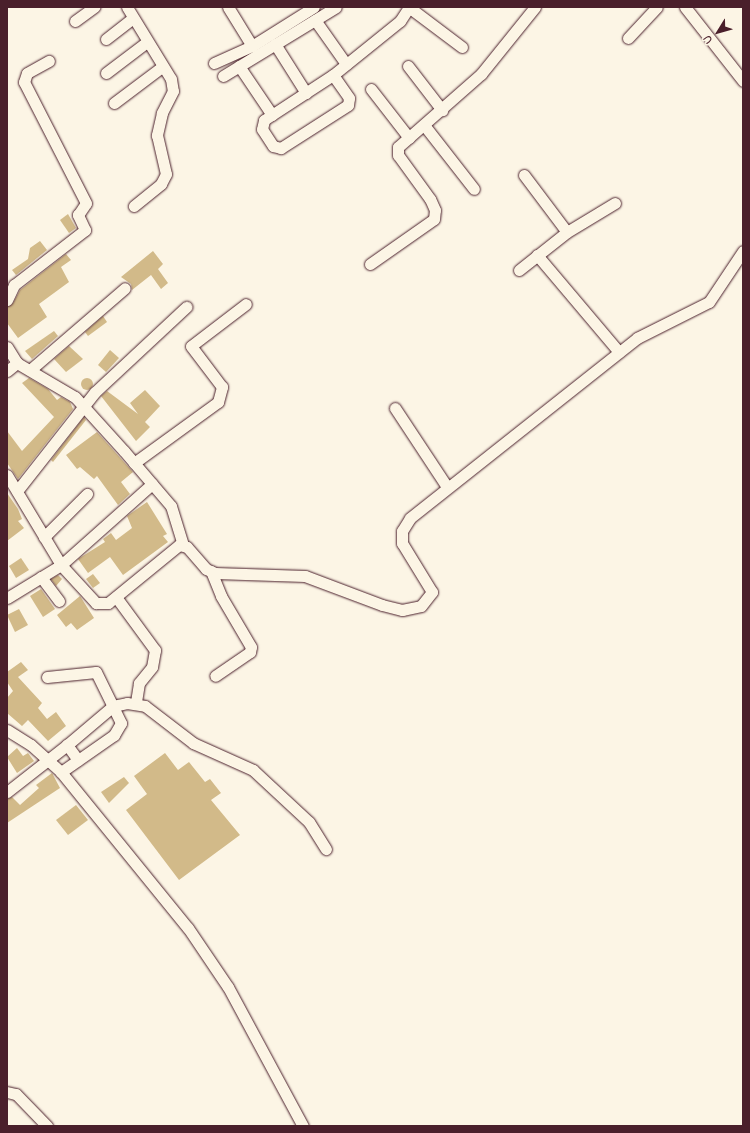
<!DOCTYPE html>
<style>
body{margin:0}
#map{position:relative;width:750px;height:1133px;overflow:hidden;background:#fcf5e5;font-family:"Comic Neue",sans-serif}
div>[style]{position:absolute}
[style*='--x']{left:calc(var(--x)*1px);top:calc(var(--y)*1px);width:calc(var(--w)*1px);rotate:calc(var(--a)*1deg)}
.building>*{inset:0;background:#d2ba89}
.round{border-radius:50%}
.roads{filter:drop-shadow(0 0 1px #4a1f2b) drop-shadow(0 0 1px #4a1f2b)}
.minor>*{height:11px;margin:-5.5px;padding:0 5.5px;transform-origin:5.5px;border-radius:5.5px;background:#fcf5e5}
span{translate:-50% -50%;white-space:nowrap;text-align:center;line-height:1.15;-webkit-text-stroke:3px #fcf5e5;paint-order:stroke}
.frame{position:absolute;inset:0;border:8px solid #4a1f2b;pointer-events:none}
.north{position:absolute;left:698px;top:12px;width:40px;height:40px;-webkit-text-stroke:3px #fcf5e5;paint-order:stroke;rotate:233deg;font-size:11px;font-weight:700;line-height:16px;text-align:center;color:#4a1f2b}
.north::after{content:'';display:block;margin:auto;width:14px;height:18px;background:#4a1f2b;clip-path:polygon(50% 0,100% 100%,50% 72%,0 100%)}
</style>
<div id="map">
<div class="building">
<div style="clip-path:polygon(68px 214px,76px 228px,69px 233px,60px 220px)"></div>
<div style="clip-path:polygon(40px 241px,47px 250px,16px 275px,12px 270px,28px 259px,30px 248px)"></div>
<div style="clip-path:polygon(153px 251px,163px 264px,158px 269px,168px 283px,161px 289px,151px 275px,132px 290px,131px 284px,121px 277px)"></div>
<div style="clip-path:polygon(66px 254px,71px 260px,61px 267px,69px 282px,39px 304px,47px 317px,18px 338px,7px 323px,7px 307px,13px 303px,20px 290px)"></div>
<div style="clip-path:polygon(103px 316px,107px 322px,88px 336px,85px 332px)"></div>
<div style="clip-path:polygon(54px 331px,58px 336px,32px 359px,25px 351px)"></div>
<div style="clip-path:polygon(69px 346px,83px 359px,66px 372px,54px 359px)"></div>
<div style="clip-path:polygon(110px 350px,119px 358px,106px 372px,98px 365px)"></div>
<div class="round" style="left:81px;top:378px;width:12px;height:12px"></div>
<div style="clip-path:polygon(29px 378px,48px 389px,57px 400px,61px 397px,70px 402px,73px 409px,18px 479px,7px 463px,7px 431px,22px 451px,54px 417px,22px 383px)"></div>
<div style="clip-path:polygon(145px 390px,160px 406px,145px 422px,150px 427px,136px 441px,101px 396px,107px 391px,138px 414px,130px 403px)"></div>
<div style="clip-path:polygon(84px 417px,86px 420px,53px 462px,51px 460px)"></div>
<div style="clip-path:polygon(97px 432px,133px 472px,121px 482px,130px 494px,118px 505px,97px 476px,94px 479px,80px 467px,77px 469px,66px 455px)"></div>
<div style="clip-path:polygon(7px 493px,18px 509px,22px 519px,18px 521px,24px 528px,7px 541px)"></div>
<div style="clip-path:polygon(147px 502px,167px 534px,163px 536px,168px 542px,123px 575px,110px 557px,88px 573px,78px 559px,105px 542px,103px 539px,111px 533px,116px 540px,132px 528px,127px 516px)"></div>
<div style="clip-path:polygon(21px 558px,29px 570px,16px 578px,9px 566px)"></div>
<div style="clip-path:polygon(93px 574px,100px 583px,93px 588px,86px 579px)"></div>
<div style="clip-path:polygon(58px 575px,62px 579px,56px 586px,51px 579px)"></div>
<div style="clip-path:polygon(41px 589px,55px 609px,43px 617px,30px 596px)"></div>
<div style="clip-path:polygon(80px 596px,94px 618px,77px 630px,71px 623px,66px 627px,57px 615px)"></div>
<div style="clip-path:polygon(19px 609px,28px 625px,15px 632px,7px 615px)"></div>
<div style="clip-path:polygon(21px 662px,28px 670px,18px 677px,42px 703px,38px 708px,47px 719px,56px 712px,66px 726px,48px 741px,28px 720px,22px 726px,7px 713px,7px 698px,13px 691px,7px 682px,7px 672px)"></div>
<div style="clip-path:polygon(17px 748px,23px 756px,28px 753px,34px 761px,17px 773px,7px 757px)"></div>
<div style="clip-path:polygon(165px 753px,178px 770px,189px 762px,205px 782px,210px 779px,221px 793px,211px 800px,240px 835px,179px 880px,126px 810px,147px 794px,134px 776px)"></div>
<div style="clip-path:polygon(52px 773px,60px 788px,7px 823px,7px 799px,12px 797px,20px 805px,39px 788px,36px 785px)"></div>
<div style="clip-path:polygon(124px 777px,129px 783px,109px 803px,101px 792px)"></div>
<div style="clip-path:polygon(76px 805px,88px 820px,68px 835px,56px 820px)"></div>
</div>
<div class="roads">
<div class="minor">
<div style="--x:127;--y:7;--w:84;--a:58.6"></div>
<div style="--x:171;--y:79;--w:12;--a:81"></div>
<div style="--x:173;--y:91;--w:25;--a:117"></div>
<div style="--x:162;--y:113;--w:23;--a:103"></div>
<div style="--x:157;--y:135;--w:40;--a:77"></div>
<div style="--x:166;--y:174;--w:11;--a:117"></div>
<div style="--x:161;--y:184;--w:35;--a:141"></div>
<div style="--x:228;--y:7;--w:46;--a:58.4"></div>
<div style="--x:252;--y:46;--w:73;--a:-32.2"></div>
<div style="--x:685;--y:7;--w:94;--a:51.9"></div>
<div style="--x:410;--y:8;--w:65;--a:36.9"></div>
<div style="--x:315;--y:20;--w:54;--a:54.8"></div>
<div style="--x:75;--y:21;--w:24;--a:-36"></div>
<div style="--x:628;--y:38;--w:42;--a:-46.9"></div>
<div style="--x:106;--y:39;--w:34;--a:-38"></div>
<div style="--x:275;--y:44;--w:58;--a:57.7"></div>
<div style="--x:214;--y:63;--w:42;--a:-24.1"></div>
<div style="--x:239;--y:66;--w:59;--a:56"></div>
<div style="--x:408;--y:66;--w:56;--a:52.3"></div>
<div style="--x:106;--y:73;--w:51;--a:-37.1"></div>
<div style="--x:333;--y:75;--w:28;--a:55"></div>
<div style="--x:349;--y:98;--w:7;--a:98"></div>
<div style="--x:348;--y:105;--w:80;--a:147.3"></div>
<div style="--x:281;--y:148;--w:8;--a:-166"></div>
<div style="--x:273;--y:146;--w:20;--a:-123"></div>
<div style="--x:262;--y:129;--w:9;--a:-77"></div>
<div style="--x:264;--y:120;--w:82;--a:-33.1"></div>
<div style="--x:333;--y:75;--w:86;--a:-38.9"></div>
<div style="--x:400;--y:21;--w:17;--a:-57"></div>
<div style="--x:223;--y:76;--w:132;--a:-31.4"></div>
<div style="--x:371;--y:89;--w:62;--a:52.2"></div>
<div style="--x:114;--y:103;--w:60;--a:-36.9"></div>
<div style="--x:424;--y:125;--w:81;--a:52"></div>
<div style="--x:524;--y:175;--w:71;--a:53"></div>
<div style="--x:537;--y:255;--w:127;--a:49.8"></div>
<div style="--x:370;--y:264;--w:78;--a:-35.1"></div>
<div style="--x:434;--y:219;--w:9;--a:-84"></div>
<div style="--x:435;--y:210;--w:12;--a:-114"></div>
<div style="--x:430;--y:199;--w:54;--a:-126"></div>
<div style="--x:398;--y:155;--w:8;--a:-90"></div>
<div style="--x:398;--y:147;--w:111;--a:-41.3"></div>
<div style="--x:481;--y:74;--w:86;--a:-51.1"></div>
<div style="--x:519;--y:270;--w:61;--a:-38.4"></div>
<div style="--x:567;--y:232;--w:56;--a:-31.1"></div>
<div style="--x:7;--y:300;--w:17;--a:-65"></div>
<div style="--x:14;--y:285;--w:90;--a:-37.8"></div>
<div style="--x:85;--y:230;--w:17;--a:-115"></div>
<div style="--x:78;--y:215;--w:14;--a:-56"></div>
<div style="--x:86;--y:203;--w:136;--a:-117.1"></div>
<div style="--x:24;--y:82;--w:9;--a:-72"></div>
<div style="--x:27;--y:73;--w:25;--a:-29"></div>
<div style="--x:7;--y:347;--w:19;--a:58"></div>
<div style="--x:17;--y:363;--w:67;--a:30.4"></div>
<div style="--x:75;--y:397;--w:73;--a:47.8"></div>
<div style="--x:124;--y:451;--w:72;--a:49.5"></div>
<div style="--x:171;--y:506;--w:41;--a:72.9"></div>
<div style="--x:30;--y:370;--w:125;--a:-40.8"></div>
<div style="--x:7;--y:371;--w:13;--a:-39"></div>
<div style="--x:395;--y:408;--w:95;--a:56.6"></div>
<div style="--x:134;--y:463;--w:104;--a:-36"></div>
<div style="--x:218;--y:402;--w:16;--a:-75"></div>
<div style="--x:222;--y:387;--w:51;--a:-127.1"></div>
<div style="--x:191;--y:346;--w:69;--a:-37.4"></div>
<div style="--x:7;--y:475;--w:105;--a:59"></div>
<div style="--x:61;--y:565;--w:122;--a:-41.7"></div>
<div style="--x:17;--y:491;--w:126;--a:-51.8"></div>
<div style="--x:95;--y:392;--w:125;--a:-43"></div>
<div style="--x:44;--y:537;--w:61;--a:-45"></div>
<div style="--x:211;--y:571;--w:27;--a:68"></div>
<div style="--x:221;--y:596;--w:59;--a:59.5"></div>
<div style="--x:251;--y:647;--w:5;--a:101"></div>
<div style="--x:250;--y:652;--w:42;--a:145.6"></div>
<div style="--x:41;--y:577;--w:30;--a:53"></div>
<div style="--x:116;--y:597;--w:66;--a:53.7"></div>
<div style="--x:155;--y:650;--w:17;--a:100"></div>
<div style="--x:152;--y:667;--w:21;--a:129"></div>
<div style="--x:139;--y:683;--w:20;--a:99"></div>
<div style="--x:7;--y:598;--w:63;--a:-31.4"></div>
<div style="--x:61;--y:565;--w:52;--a:47.4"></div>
<div style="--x:96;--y:603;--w:12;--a:0"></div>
<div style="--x:108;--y:603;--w:92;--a:-39.2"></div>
<div style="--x:179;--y:545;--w:8;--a:14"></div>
<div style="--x:187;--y:547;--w:29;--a:49"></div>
<div style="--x:206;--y:569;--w:10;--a:24"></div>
<div style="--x:215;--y:573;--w:90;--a:1.9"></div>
<div style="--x:305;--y:576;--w:82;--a:20.6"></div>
<div style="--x:382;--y:605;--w:21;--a:14"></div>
<div style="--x:402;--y:610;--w:19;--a:-12"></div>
<div style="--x:421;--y:606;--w:18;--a:-52"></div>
<div style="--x:432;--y:592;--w:57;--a:-121.5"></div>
<div style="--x:402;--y:543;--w:12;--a:-90"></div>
<div style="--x:402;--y:531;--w:15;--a:-58"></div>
<div style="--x:410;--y:518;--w:290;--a:-38.4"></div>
<div style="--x:637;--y:338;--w:80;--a:-26.6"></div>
<div style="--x:709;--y:302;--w:61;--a:-56.3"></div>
<div style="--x:47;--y:677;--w:49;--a:-5.8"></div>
<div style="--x:96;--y:672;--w:57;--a:63.9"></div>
<div style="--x:121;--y:723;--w:14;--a:120"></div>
<div style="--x:114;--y:735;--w:65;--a:145.1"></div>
<div style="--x:7;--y:730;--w:28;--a:32"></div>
<div style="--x:31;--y:745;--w:40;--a:42"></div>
<div style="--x:61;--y:772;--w:201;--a:50.9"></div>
<div style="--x:188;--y:928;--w:71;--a:55.9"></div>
<div style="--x:228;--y:987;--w:158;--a:61.7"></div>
<div style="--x:78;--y:760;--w:19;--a:-126"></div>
<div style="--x:67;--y:745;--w:60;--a:-40.3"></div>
<div style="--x:113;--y:706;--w:14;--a:-12"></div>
<div style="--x:127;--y:703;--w:18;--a:9"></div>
<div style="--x:145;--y:706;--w:61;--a:37.6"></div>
<div style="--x:193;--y:743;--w:66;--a:24.2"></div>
<div style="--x:253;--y:770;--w:76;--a:42.9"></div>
<div style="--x:309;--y:822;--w:32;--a:58"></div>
<div style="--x:7;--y:792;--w:76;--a:-38.1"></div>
<div style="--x:7;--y:1092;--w:9;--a:13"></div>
<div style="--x:16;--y:1094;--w:45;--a:45.9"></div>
</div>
</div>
<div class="frame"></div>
<div class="north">U</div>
</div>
